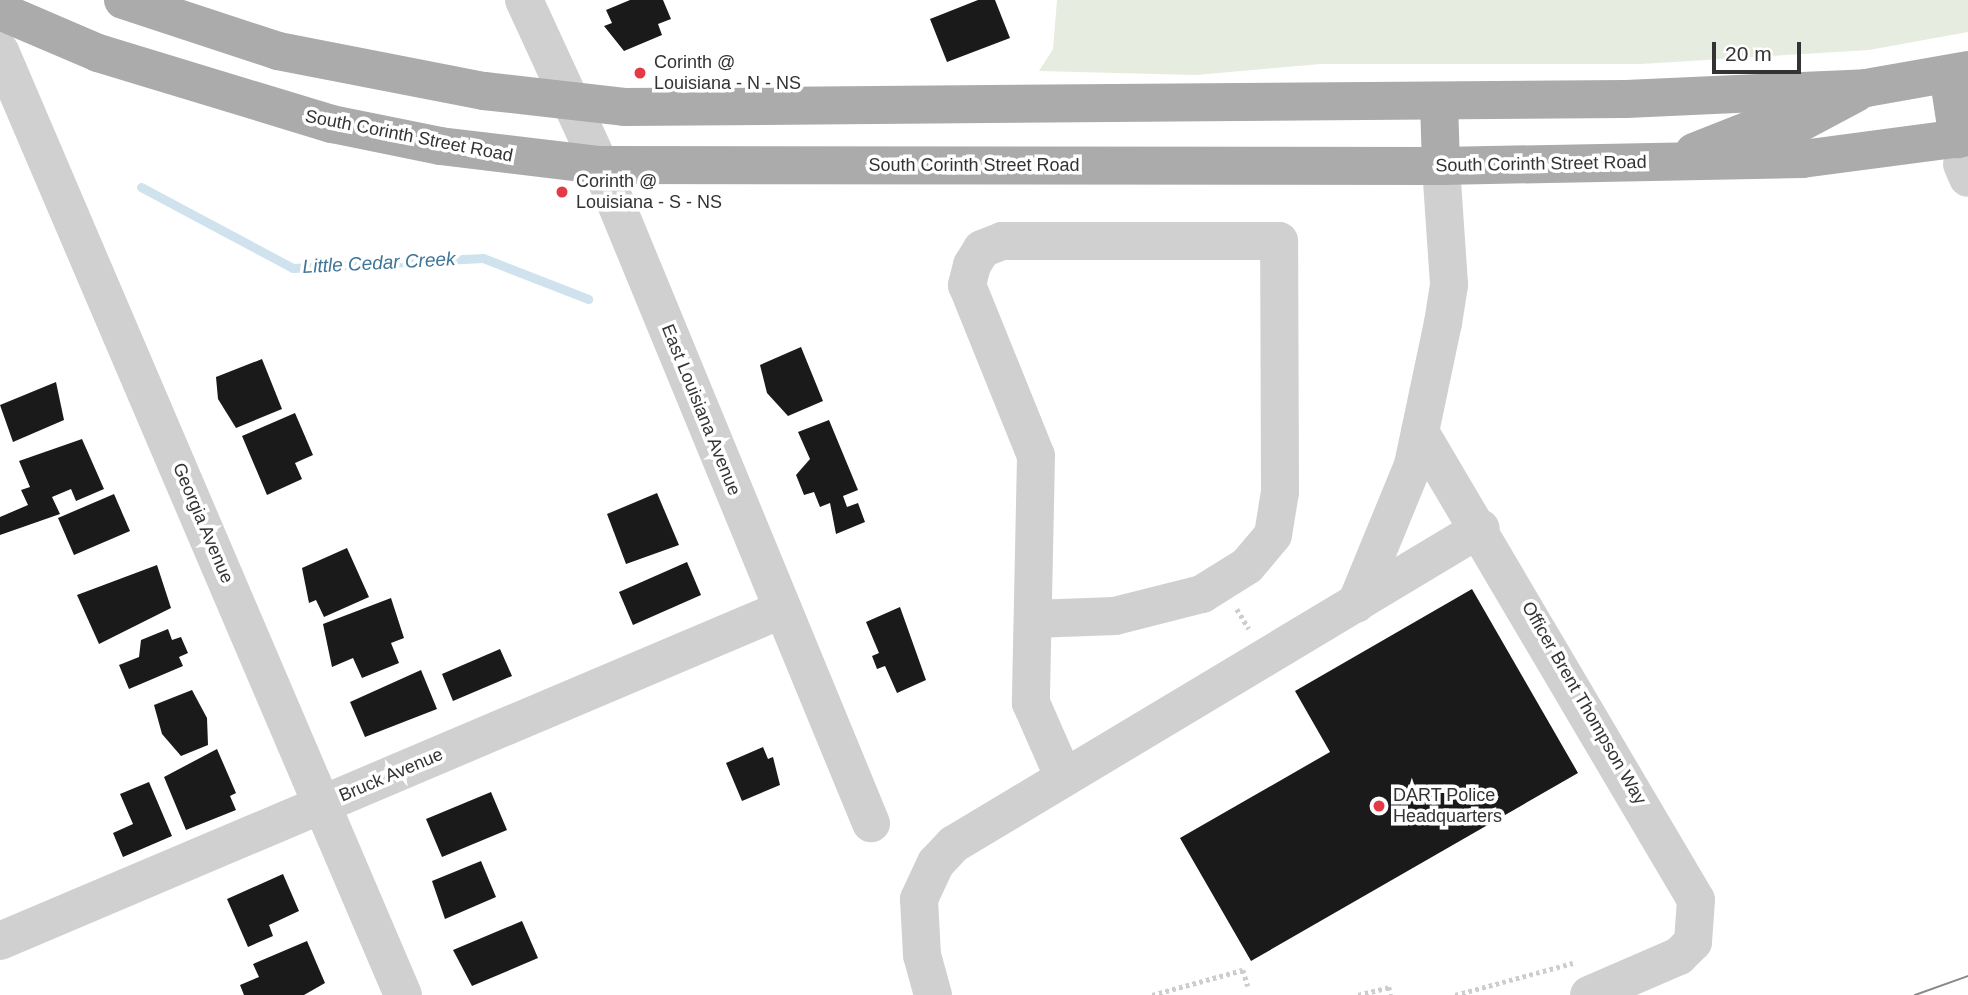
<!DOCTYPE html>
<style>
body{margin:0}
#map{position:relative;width:1968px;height:995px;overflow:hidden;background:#fff;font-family:Arial,sans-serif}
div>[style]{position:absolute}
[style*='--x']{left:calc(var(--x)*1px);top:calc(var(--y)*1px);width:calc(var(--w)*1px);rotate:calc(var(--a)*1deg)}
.green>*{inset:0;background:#e6ecdf}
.stream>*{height:9px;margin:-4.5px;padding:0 4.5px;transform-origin:4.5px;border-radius:4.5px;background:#cfe2ee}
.building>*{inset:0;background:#1a1a1a}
.path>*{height:4.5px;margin-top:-2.25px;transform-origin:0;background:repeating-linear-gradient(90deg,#cdcdcd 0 3.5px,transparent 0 7px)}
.minor>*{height:38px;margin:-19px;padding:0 19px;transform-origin:19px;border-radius:19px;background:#d0d0d0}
.major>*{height:38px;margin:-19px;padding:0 19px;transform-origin:19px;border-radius:19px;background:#ababab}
.tram>*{height:2px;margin:-1px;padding:0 1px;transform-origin:1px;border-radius:1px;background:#888}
.dots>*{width:19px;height:19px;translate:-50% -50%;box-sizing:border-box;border:4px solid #fff;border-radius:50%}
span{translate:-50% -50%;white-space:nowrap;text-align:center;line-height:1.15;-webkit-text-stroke:7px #fff;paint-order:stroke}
.poi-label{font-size:18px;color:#333}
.left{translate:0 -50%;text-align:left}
.street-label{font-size:18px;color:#333}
.water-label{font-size:19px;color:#3f7597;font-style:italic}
.scale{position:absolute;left:1712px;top:42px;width:89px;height:32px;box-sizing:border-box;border:4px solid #333;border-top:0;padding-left:9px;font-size:21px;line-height:24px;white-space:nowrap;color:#333;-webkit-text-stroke:5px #fff;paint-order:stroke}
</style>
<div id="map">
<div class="green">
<div style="clip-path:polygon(1057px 0,1968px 0,1968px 32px,1869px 50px,1640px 64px,1320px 64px,1196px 75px,1039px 71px,1053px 49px)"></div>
</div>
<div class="stream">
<div style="--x:141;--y:187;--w:172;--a:28.1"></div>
<div style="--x:293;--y:268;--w:190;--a:-3"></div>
<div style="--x:483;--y:258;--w:113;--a:21.3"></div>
</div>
<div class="building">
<div style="clip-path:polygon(630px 0,663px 0,671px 19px,658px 24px,662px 35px,624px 51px,604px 26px,612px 23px,606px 10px)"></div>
<div style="clip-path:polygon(978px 0,995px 0,1010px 38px,947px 62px,930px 19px)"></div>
<div style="clip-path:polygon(801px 347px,823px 401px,788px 416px,767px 393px,760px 365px)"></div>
<div style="clip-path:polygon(262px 359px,282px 409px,236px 428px,218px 399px,216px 377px)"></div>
<div style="clip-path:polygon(56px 382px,64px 420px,13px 442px,0 405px)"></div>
<div style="clip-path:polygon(295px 413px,313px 455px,295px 463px,302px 479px,267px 495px,242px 436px)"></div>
<div style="clip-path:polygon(829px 420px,858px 490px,843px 496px,847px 507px,858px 503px,865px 522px,836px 534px,830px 503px,820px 507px,814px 492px,804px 495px,796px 475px,810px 459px,798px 432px)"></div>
<div style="clip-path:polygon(82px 439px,104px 489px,76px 501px,71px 489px,52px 497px,60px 514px,0 535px,0 517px,28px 505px,21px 490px,30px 487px,19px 461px)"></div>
<div style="clip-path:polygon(657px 493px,679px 545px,626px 564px,607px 514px)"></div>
<div style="clip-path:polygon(114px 494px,130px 531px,74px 555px,58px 518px)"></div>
<div style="clip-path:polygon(347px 548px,369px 597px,324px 617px,316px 600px,309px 603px,302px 568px)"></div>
<div style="clip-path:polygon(687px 562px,701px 595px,633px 625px,619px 592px)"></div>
<div style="clip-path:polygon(157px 565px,171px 608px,99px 644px,77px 595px)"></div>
<div style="clip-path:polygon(1472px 589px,1578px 773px,1251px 961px,1180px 838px,1330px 752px,1295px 691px)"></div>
<div style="clip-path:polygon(391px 598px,404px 638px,391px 643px,399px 663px,362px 678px,353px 658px,332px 667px,323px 624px)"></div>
<div style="clip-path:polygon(900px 607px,926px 680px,897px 693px,885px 666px,877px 669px,872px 656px,879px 653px,866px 622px)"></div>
<div style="clip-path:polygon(168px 629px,172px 640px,181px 637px,188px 653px,179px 657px,183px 666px,129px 689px,119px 665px,139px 657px,141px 640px)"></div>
<div style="clip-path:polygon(500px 649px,512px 676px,453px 701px,442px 674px)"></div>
<div style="clip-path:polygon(421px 670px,437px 709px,365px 737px,350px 702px)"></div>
<div style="clip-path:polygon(192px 690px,207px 718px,208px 745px,181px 756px,162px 734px,154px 705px)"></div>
<div style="clip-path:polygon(763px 747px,768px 759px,773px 757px,780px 785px,742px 801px,726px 763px)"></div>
<div style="clip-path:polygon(217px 749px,236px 793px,230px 796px,236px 810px,186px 830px,164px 777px)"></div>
<div style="clip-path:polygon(149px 782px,172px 836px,123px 857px,113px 833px,133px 824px,120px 794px)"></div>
<div style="clip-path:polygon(491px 792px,507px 830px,442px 857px,426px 819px)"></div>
<div style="clip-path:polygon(481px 861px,496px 897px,445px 919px,432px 881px)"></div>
<div style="clip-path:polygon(283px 874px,299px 911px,269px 925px,273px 936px,248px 947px,227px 899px)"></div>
<div style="clip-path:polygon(522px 921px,538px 958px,472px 986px,453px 950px)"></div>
<div style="clip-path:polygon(307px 941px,325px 983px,304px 995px,244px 995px,240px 985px,259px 977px,253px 964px)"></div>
</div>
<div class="path">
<div style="--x:1237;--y:609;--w:23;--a:59"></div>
<div style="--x:1152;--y:995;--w:94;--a:-15.4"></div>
<div style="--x:1243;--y:970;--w:17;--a:73"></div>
<div style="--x:1358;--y:995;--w:32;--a:-14"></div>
<div style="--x:1389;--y:987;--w:8;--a:76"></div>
<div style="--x:1455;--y:995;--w:122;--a:-15.2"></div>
</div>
<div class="minor">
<div style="--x:524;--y:0;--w:182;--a:65.3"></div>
<div style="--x:600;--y:165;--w:712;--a:67.62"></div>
<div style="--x:0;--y:51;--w:1026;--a:66.88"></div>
<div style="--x:1962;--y:164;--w:15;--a:67"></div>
<div style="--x:1420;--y:432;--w:543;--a:59.47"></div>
<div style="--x:1696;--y:900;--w:42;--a:94.1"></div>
<div style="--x:1693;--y:942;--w:20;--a:135"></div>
<div style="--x:1679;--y:956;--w:98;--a:156.6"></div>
<div style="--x:1356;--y:604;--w:150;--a:-67.7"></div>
<div style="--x:1413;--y:465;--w:145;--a:-78.1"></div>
<div style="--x:1443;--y:323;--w:39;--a:-81"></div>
<div style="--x:1449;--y:284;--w:118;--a:-93.9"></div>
<div style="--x:1033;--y:619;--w:82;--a:-2.1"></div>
<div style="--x:1115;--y:616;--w:90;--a:-14.2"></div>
<div style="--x:1202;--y:594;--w:53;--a:-31.9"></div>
<div style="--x:1247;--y:566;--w:40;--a:-50"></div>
<div style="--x:1273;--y:535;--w:44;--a:-80.8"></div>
<div style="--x:1280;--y:492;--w:251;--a:-90.2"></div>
<div style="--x:1279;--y:241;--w:277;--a:180"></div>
<div style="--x:1002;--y:241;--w:22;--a:158"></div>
<div style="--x:982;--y:249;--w:19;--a:122"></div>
<div style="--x:972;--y:265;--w:21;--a:104"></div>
<div style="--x:967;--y:285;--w:184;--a:68"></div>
<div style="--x:1036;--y:456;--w:247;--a:91.2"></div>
<div style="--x:1031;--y:703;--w:80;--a:66.3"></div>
<div style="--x:0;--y:941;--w:850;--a:-22.98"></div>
<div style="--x:933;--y:995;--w:41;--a:-105.4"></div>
<div style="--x:922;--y:955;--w:56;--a:-93.1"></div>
<div style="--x:919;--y:899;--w:40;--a:-65"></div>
<div style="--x:936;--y:863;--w:26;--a:-47"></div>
<div style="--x:954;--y:844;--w:614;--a:-30.95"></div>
</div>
<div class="major">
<div style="--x:123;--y:0;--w:163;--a:18.2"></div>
<div style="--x:278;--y:51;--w:210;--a:11"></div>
<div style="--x:484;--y:91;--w:141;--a:6.5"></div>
<div style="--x:624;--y:107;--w:1002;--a:-0.46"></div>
<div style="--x:1626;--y:99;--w:240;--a:-2.6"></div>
<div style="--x:1866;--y:88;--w:104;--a:-10"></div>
<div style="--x:0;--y:11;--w:107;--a:23.2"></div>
<div style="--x:98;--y:53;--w:245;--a:16.9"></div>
<div style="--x:332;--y:124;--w:110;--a:11.5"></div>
<div style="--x:440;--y:146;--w:161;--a:6.8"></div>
<div style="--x:600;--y:165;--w:841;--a:0.07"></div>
<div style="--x:1441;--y:166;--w:361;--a:-1.1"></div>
<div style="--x:1802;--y:159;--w:167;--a:-7.5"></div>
<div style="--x:1948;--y:74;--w:66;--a:81.3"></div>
<div style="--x:1439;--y:102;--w:64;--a:88.2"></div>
<div style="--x:1694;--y:152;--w:68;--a:-21.6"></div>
<div style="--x:1757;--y:127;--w:41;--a:-4.2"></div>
<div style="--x:1798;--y:124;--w:66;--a:-28.1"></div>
</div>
<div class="tram">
<div style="--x:1915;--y:995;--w:56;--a:-19.7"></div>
</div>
<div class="dots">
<div style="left:640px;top:73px;background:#e63946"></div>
<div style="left:562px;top:192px;background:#e63946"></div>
<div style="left:1379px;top:806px;background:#e63946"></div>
</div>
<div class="poi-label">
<span class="left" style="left:654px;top:73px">Corinth @<br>Louisiana - N - NS</span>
<span class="left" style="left:576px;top:192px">Corinth @<br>Louisiana - S - NS</span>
<span class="left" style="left:1393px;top:806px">DART Police<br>Headquarters</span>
</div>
<div class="street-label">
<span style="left:409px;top:136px;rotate:11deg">South Corinth Street Road</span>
<span style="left:1541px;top:164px;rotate:-1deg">South Corinth Street Road</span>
<span style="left:974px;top:165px">South Corinth Street Road</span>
<span style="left:701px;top:410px;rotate:68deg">East Louisiana Avenue</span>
<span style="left:203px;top:523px;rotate:67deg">Georgia Avenue</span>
<span style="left:1584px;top:703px;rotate:60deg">Officer Brent Thompson Way</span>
<span style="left:391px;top:775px;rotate:-23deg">Bruck Avenue</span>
</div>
<div class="water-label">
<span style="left:379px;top:263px;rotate:-3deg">Little Cedar Creek</span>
</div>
<div class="scale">20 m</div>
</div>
